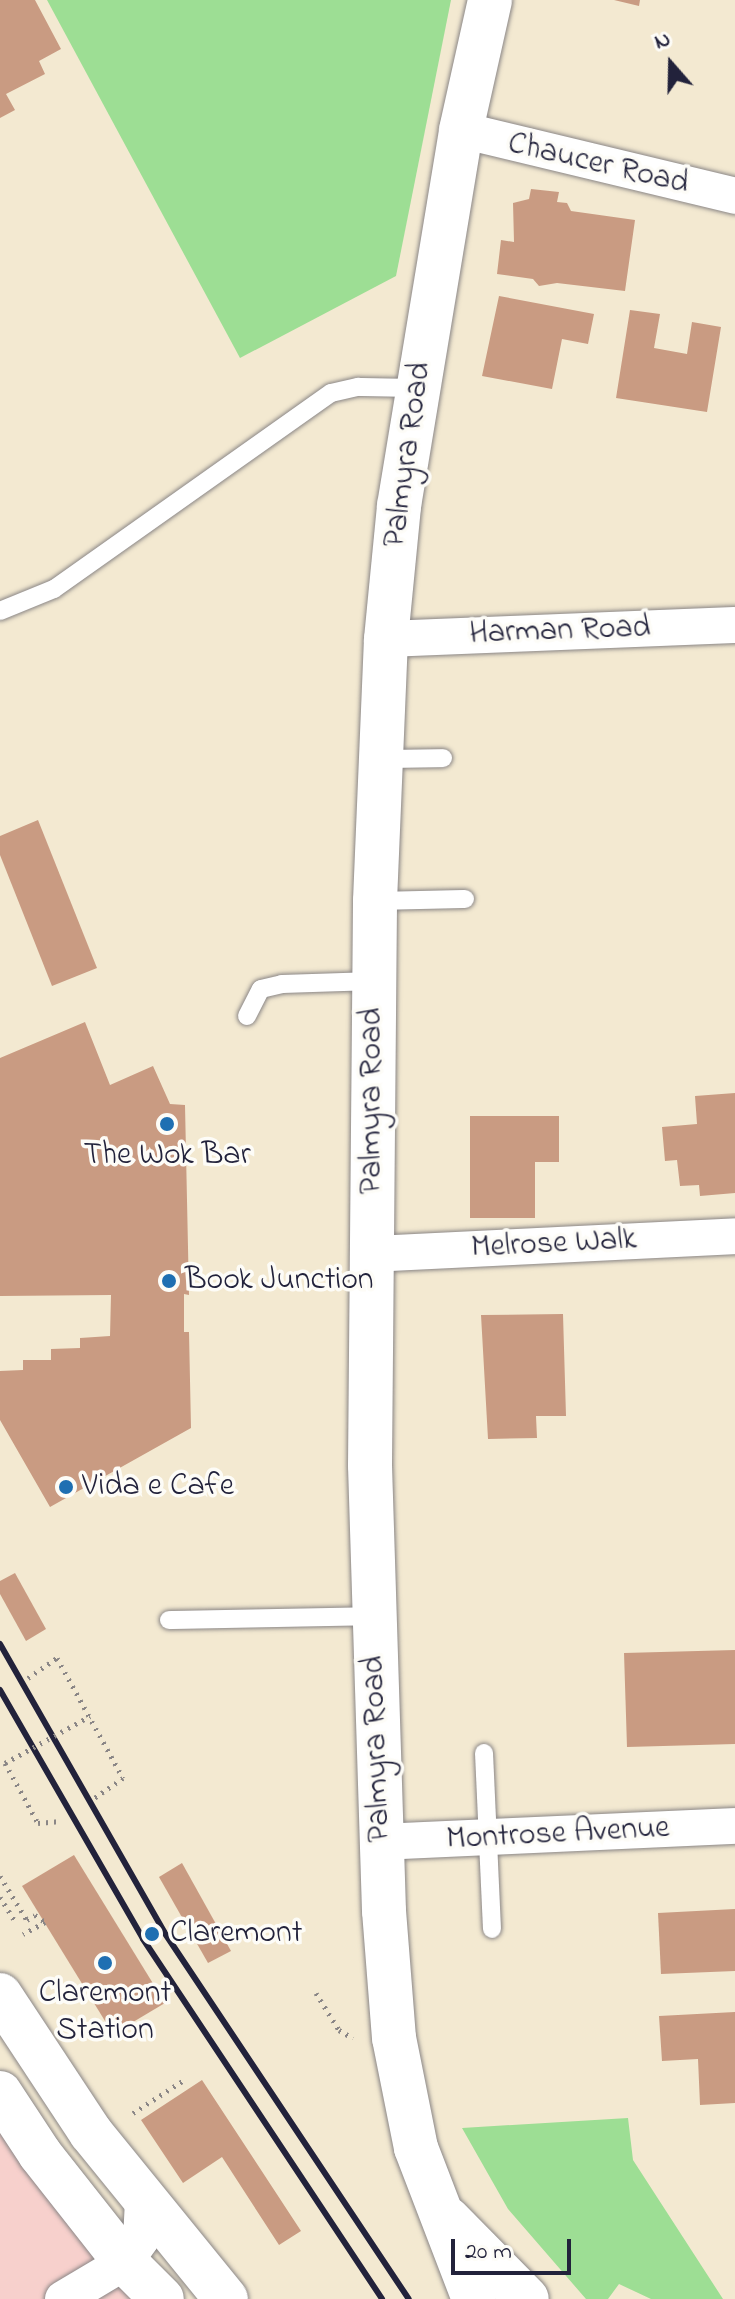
<!DOCTYPE html>
<style>
body{margin:0}
#map{position:relative;width:735px;height:2299px;overflow:hidden;background:#f3e9d1;font-family:"Indie Flower",sans-serif}
div>[style]{position:absolute}
[style*='--x']{left:calc(var(--x)*1px);top:calc(var(--y)*1px);width:calc(var(--w)*1px);rotate:calc(var(--a)*1deg)}
.built>*{inset:0;background:#f7d0cc}
.green>*{inset:0;background:#9dde94}
.building>*{inset:0;background:#c99b82}
.path>*{height:5px;margin-top:-2.5px;transform-origin:0;background:repeating-linear-gradient(90deg,#8a8686 0 2px,transparent 0 8px)}
.roads{filter:drop-shadow(0 0 2px #8a8686) drop-shadow(0 0 2px #8a8686)}
.service>*{height:18px;margin:-9px;padding:0 9px;transform-origin:9px;border-radius:9px;background:#fff}
.minor>*{height:36px;margin:-18px;padding:0 18px;transform-origin:18px;border-radius:18px;background:#fff}
.tertiary>*{height:44px;margin:-22px;padding:0 22px;transform-origin:22px;border-radius:22px;background:#fff}
.primary>*{height:44px;margin:-22px;padding:0 22px;transform-origin:22px;border-radius:22px;background:#fff}
.rail>*{height:6px;margin:-3px;padding:0 3px;transform-origin:3px;border-radius:3px;background:#22223b}
.path-bridge>*{height:5px;margin-top:-2.5px;transform-origin:0;background:repeating-linear-gradient(90deg,#8a8686 0 2px,transparent 0 8px)}
.dots>*{width:22px;height:22px;translate:-50% -50%;box-sizing:border-box;border:4px solid #fdfcf7;border-radius:50%}
span{translate:-50% -50%;white-space:nowrap;text-align:center;line-height:1.15;-webkit-text-stroke:7px #fdfcf7;paint-order:stroke}
.street-label{font-size:32px;color:#22223b}
.poi-label{font-size:32px;color:#22223b}
.left{translate:0 -50%;text-align:left}
.north{position:absolute;left:631px;top:24px;width:80px;height:80px;-webkit-text-stroke:6px #fdfcf7;paint-order:stroke;rotate:340deg;font-size:22px;font-weight:700;line-height:32px;text-align:center;color:#22223b}
.north::after{content:'';display:block;margin:auto;width:28px;height:36px;background:#22223b;clip-path:polygon(50% 0,100% 100%,50% 72%,0 100%)}
.scale{position:absolute;left:451px;top:2239px;width:120px;height:36px;box-sizing:border-box;border:4px solid #22223b;border-top:0;padding-left:10px;font-size:24px;line-height:28px;white-space:nowrap;color:#22223b;-webkit-text-stroke:6px #fdfcf7;paint-order:stroke}
</style>
<div id="map">
<div class="built">
<div style="clip-path:polygon(0 2093px,162px 2299px,0 2299px)"></div>
</div>
<div class="green">
<div style="clip-path:polygon(47px 0,451px 0,396px 276px,240px 358px)"></div>
<div style="clip-path:polygon(628px 2118px,633px 2160px,723px 2299px,651px 2299px,619px 2284px,608px 2299px,586px 2299px,508px 2209px,462px 2128px)"></div>
</div>
<div class="building">
<div style="clip-path:polygon(0 0,35px 0,61px 49px,39px 61px,45px 74px,6px 94px,15px 110px,0 118px)"></div>
<div style="clip-path:polygon(614px 0,640px 0,639px 6px)"></div>
<div style="clip-path:polygon(531px 189px,559px 192px,557px 202px,567px 203px,571px 211px,635px 220px,625px 291px,557px 283px,539px 286px,533px 279px,497px 274px,501px 240px,514px 242px,513px 203px,529px 199px)"></div>
<div style="clip-path:polygon(499px 296px,594px 314px,588px 344px,562px 339px,552px 389px,482px 376px)"></div>
<div style="clip-path:polygon(630px 310px,660px 314px,654px 348px,687px 354px,692px 322px,721px 327px,707px 412px,616px 398px)"></div>
<div style="clip-path:polygon(38px 820px,97px 968px,52px 986px,0 855px,0 836px)"></div>
<div style="clip-path:polygon(85px 1022px,110px 1085px,153px 1066px,170px 1104px,185px 1105px,189px 1295px,184px 1294px,184px 1332px,189px 1332px,191px 1428px,50px 1507px,0 1420px,0 1371px,23px 1370px,23px 1360px,51px 1360px,51px 1349px,80px 1348px,80px 1338px,110px 1336px,111px 1295px,0 1296px,0 1058px)"></div>
<div style="clip-path:polygon(735px 1093px,735px 1193px,700px 1196px,699px 1185px,680px 1186px,677px 1160px,665px 1161px,662px 1127px,697px 1124px,695px 1096px)"></div>
<div style="clip-path:polygon(470px 1116px,559px 1116px,559px 1162px,535px 1162px,535px 1218px,470px 1218px)"></div>
<div style="clip-path:polygon(563px 1314px,566px 1416px,536px 1416px,537px 1438px,488px 1439px,481px 1315px)"></div>
<div style="clip-path:polygon(15px 1573px,46px 1629px,26px 1641px,0 1594px,0 1581px)"></div>
<div style="clip-path:polygon(735px 1650px,735px 1744px,627px 1747px,624px 1653px)"></div>
<div style="clip-path:polygon(74px 1855px,165px 2003px,113px 2034px,22px 1886px)"></div>
<div style="clip-path:polygon(182px 1863px,231px 1951px,208px 1963px,159px 1877px)"></div>
<div style="clip-path:polygon(735px 1909px,735px 1971px,661px 1974px,658px 1913px)"></div>
<div style="clip-path:polygon(735px 2012px,735px 2103px,700px 2105px,698px 2059px,662px 2061px,659px 2016px)"></div>
<div style="clip-path:polygon(202px 2080px,301px 2231px,279px 2245px,222px 2157px,183px 2183px,141px 2120px)"></div>
</div>
<div class="path">
<div style="--x:28;--y:1678;--w:35;--a:-35"></div>
<div style="--x:57;--y:1658;--w:137;--a:61.2"></div>
<div style="--x:123;--y:1778;--w:35;--a:145"></div>
<div style="--x:5;--y:1763;--w:68;--a:61.2"></div>
<div style="--x:38;--y:1823;--w:23;--a:-5"></div>
<div style="--x:0;--y:1876;--w:52;--a:58.5"></div>
<div style="--x:27;--y:1920;--w:9;--a:-32"></div>
<div style="--x:35;--y:1915;--w:12;--a:35"></div>
<div style="--x:45;--y:1922;--w:25;--a:151"></div>
<div style="--x:0;--y:1897;--w:28;--a:58"></div>
<div style="--x:316;--y:1993;--w:44;--a:58.1"></div>
<div style="--x:339;--y:2030;--w:16;--a:30"></div>
<div style="--x:133;--y:2113;--w:61;--a:-32.9"></div>
</div>
<div class="roads">
<div class="service">
<div style="--x:0;--y:611;--w:58;--a:-22.2"></div>
<div style="--x:54;--y:589;--w:339;--a:-35.3"></div>
<div style="--x:331;--y:393;--w:28;--a:-13"></div>
<div style="--x:358;--y:387;--w:60;--a:1"></div>
<div style="--x:381;--y:759;--w:62;--a:-0.9"></div>
<div style="--x:375;--y:901;--w:90;--a:-1.3"></div>
<div style="--x:247;--y:1016;--w:30;--a:-63"></div>
<div style="--x:261;--y:989;--w:22;--a:-13"></div>
<div style="--x:282;--y:984;--w:92;--a:-1.9"></div>
<div style="--x:169;--y:1620;--w:203;--a:-1.1"></div>
<div style="--x:484;--y:1753;--w:176;--a:87.4"></div>
</div>
<div class="minor">
<div style="--x:461;--y:130;--w:282;--a:13.5"></div>
<div style="--x:386;--y:639;--w:349;--a:-2.3"></div>
<div style="--x:372;--y:1254;--w:363;--a:-2.8"></div>
<div style="--x:381;--y:1842;--w:354;--a:-2.6"></div>
<div style="--x:63;--y:2299;--w:72;--a:-30.8"></div>
<div style="--x:125;--y:2262;--w:28;--a:-55"></div>
<div style="--x:141;--y:2239;--w:37;--a:-87"></div>
</div>
<div class="tertiary">
<div style="--x:0;--y:1995;--w:165;--a:56.6"></div>
<div style="--x:91;--y:2133;--w:214;--a:50.9"></div>
<div style="--x:0;--y:2093;--w:73;--a:56.7"></div>
<div style="--x:40;--y:2154;--w:137;--a:51.8"></div>
<div style="--x:125;--y:2262;--w:52;--a:45"></div>
</div>
<div class="primary">
<div style="--x:448;--y:2219;--w:112;--a:45.4"></div>
<div style="--x:474;--y:2299;--w:162;--a:-111"></div>
<div style="--x:416;--y:2148;--w:112;--a:-101.3"></div>
<div style="--x:394;--y:2038;--w:127;--a:-94.5"></div>
<div style="--x:384;--y:1911;--w:446;--a:-91.8"></div>
<div style="--x:370;--y:1465;--w:564;--a:-89.49"></div>
<div style="--x:375;--y:901;--w:262;--a:-87.6"></div>
<div style="--x:386;--y:639;--w:134;--a:-84.4"></div>
<div style="--x:399;--y:506;--w:381;--a:-80.6"></div>
<div style="--x:461;--y:130;--w:133;--a:-77.4"></div>
</div>
</div>
<div class="rail">
<div style="--x:0;--y:1644;--w:331;--a:60.3"></div>
<div style="--x:164;--y:1932;--w:441;--a:56.3"></div>
<div style="--x:0;--y:1690;--w:287;--a:60.1"></div>
<div style="--x:143;--y:1939;--w:432;--a:56.4"></div>
</div>
<div class="path-bridge">
<div style="--x:5;--y:1763;--w:97;--a:-28.9"></div>
</div>
<div class="dots">
<div style="left:167px;top:1124px;background:#1f6fb2"></div>
<div style="left:169px;top:1281px;background:#1f6fb2"></div>
<div style="left:66px;top:1487px;background:#1f6fb2"></div>
<div style="left:152px;top:1934px;background:#1f6fb2"></div>
<div style="left:105px;top:1963px;background:#1f6fb2"></div>
</div>
<div class="street-label">
<span style="left:598px;top:165px;rotate:13deg">Chaucer Road</span>
<span style="left:409px;top:455px;rotate:-82deg">Palmyra Road</span>
<span style="left:560px;top:632px;rotate:-2deg">Harman Road</span>
<span style="left:373px;top:1101px;rotate:-90deg">Palmyra Road</span>
<span style="left:554px;top:1245px;rotate:-3deg">Melrose Walk</span>
<span style="left:378px;top:1749px;rotate:-92deg">Palmyra Road</span>
<span style="left:558px;top:1835px;rotate:-3deg">Montrose Avenue</span>
</div>
<div class="poi-label">
<span style="left:167px;top:1156px">The Wok Bar</span>
<span class="left" style="left:185px;top:1281px">Book Junction</span>
<span class="left" style="left:82px;top:1487px">Vida e Cafe</span>
<span class="left" style="left:170px;top:1934px">Claremont</span>
<span style="left:105px;top:2013px">Claremont<br>Station</span>
</div>
<div class="north">N</div>
<div class="scale">20 m</div>
</div>
